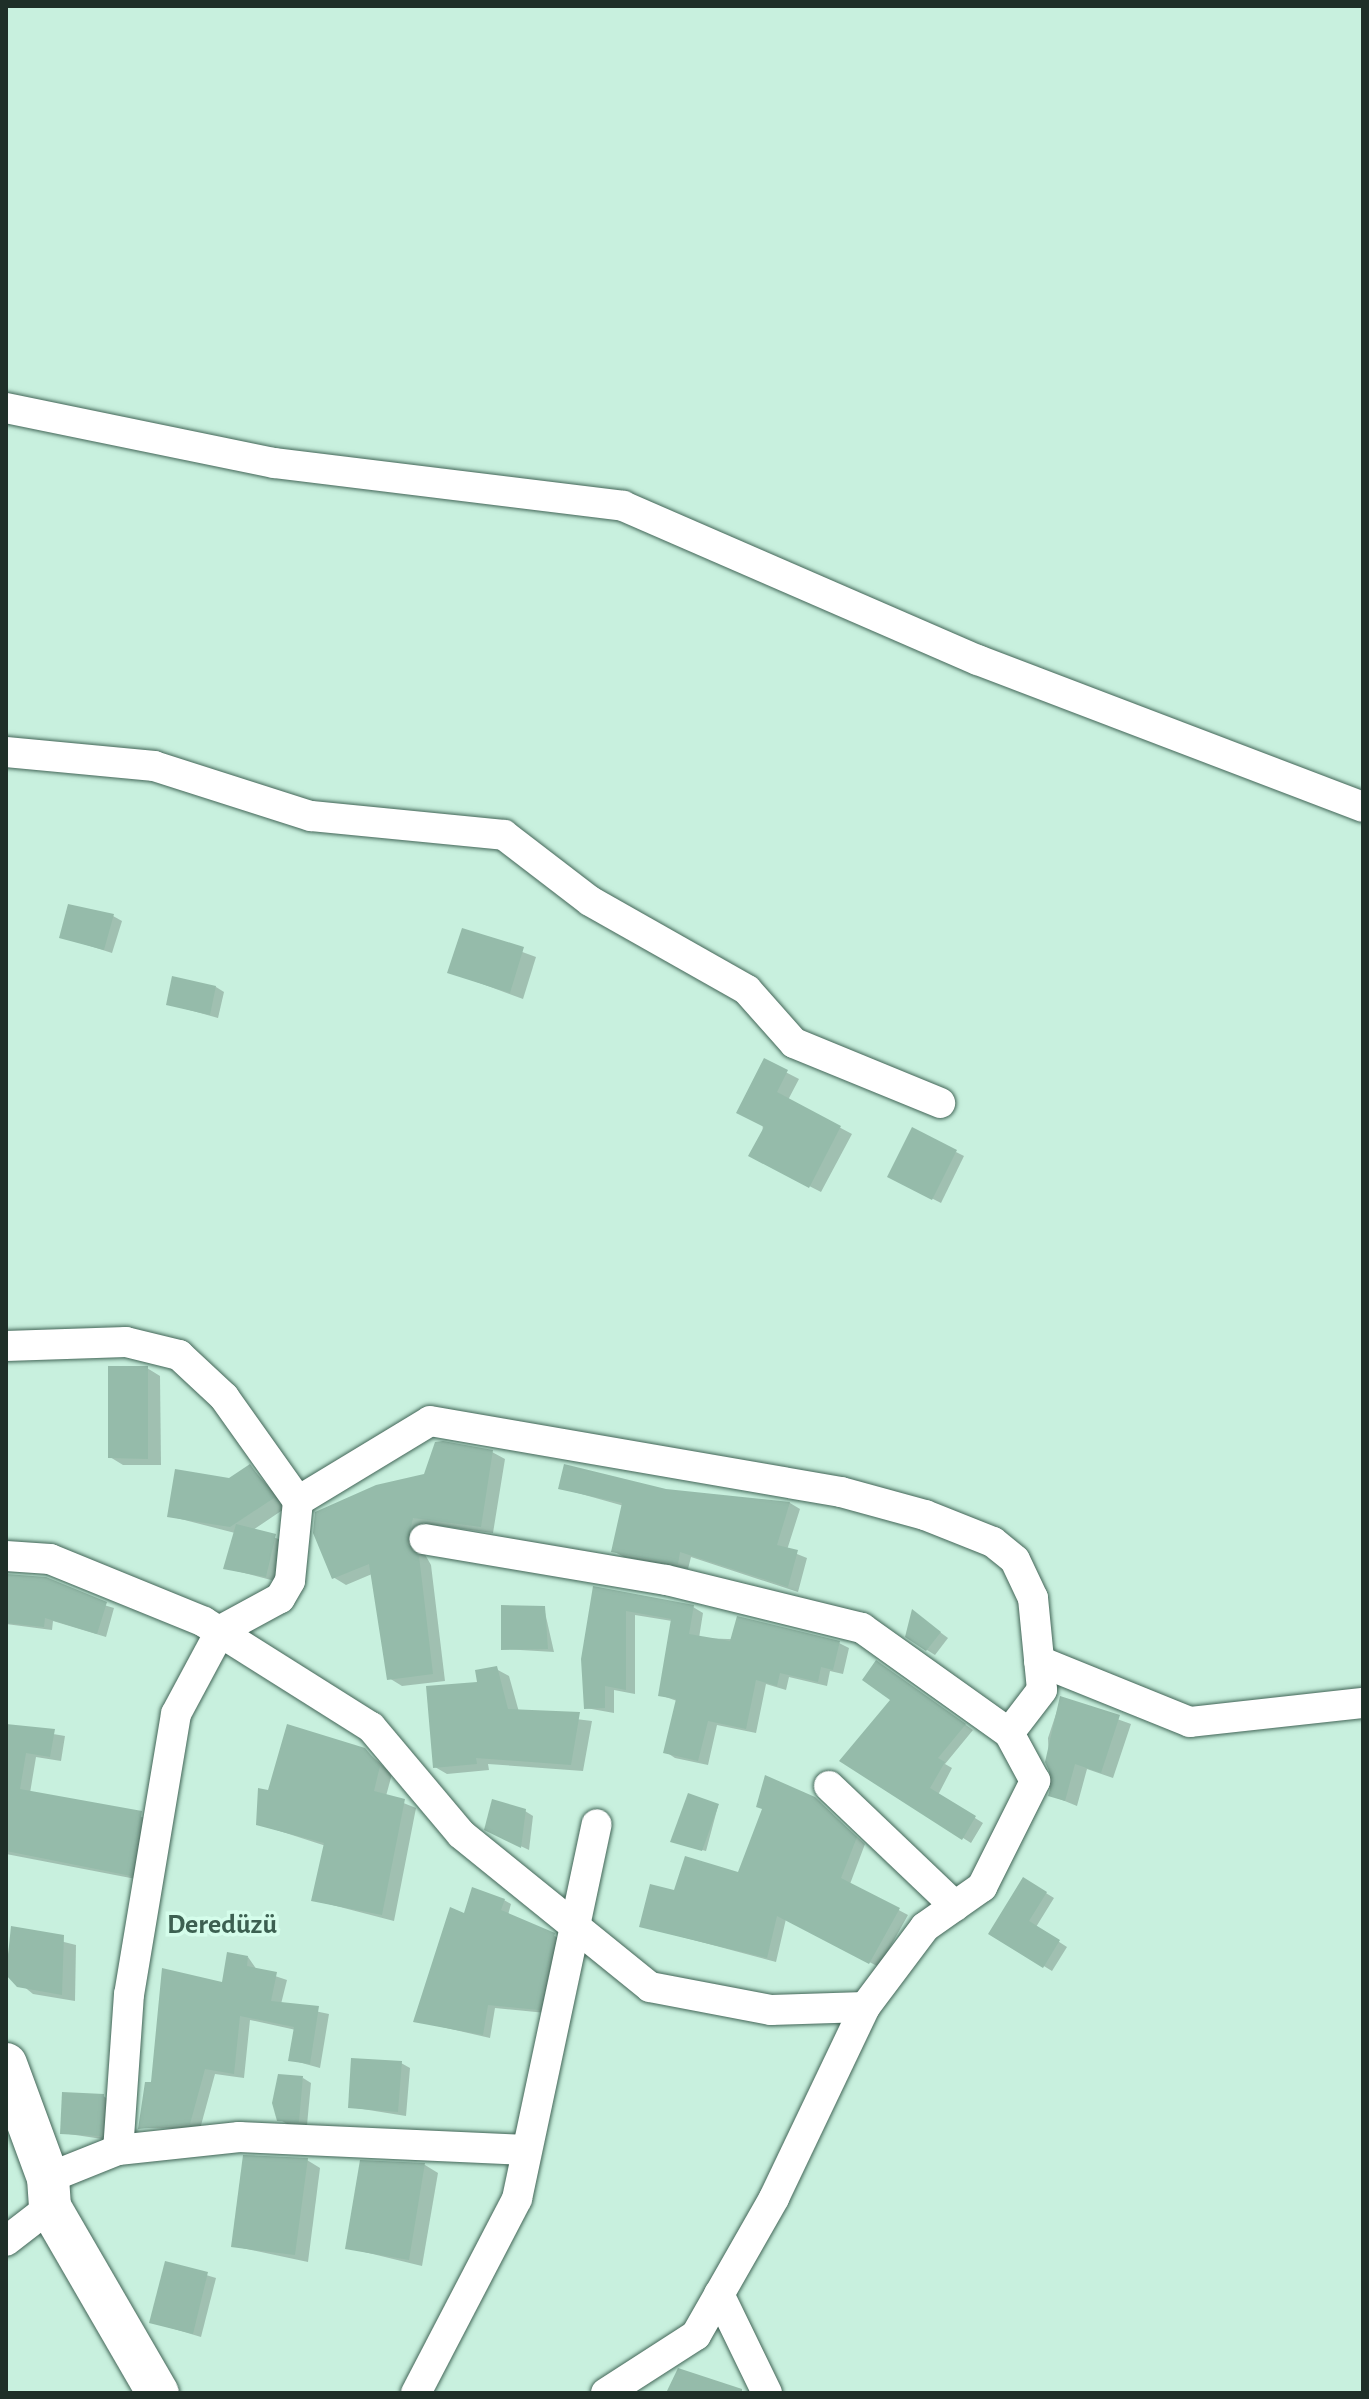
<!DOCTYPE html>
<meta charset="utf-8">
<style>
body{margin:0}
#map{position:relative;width:1369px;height:2399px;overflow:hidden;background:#c8f0de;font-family:"Alegreya Sans",sans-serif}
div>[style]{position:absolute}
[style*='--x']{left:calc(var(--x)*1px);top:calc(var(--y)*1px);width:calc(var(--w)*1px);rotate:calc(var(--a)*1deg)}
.shadow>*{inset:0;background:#0003}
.building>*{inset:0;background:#95bbaa}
.roads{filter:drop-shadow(0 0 2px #426557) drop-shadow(0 0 2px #426557)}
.street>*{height:30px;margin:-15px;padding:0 15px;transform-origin:15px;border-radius:15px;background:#fff}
.secondary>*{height:42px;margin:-21px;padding:0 21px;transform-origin:21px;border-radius:21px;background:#fff}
span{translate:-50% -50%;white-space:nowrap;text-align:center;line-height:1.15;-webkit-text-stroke:7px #d5fdeb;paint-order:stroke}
.quarter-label{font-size:28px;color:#3c6051;font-weight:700}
.frame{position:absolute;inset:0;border:8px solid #1f2f28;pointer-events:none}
</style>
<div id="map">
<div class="shadow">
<div style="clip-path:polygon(113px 916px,122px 921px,112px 953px,62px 937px)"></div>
<div style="clip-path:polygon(463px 930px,536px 957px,523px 999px,450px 972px)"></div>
<div style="clip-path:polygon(216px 987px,224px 992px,218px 1018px,168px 1004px)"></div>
<div style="clip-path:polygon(764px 1061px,799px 1079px,788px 1100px,852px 1134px,821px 1192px,762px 1162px)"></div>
<div style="clip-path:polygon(956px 1152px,964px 1156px,941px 1203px,898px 1181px)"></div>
<div style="clip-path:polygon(147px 1368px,160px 1376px,161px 1465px,123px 1465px,110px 1457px)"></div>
<div style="clip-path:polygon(492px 1452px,505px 1459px,493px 1533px,426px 1524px,419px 1544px,431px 1565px,445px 1681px,402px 1686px,389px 1678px,372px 1574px,346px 1585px,333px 1577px)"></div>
<div style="clip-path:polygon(250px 1466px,287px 1507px,253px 1530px,284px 1541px,275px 1581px,225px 1568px,235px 1533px,169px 1516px)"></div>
<div style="clip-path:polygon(560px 1488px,790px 1503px,800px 1509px,787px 1550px,807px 1558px,798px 1592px,691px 1557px,688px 1569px,624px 1557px,613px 1551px,624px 1506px)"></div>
<div style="clip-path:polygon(6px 1576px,114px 1608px,106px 1637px,53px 1621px,52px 1630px,6px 1624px)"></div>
<div style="clip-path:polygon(594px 1588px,693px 1607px,703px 1613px,699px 1638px,839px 1643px,849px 1648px,843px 1674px,830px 1671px,827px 1686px,789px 1677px,786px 1690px,766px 1684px,756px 1733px,717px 1725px,708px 1765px,675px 1758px,666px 1752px,677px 1701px,660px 1695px,672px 1621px,635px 1615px,635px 1694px,614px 1690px,614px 1713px,586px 1708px)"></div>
<div style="clip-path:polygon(544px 1608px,554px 1652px,503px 1649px)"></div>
<div style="clip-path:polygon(913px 1612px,948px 1638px,935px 1655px,927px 1650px)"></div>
<div style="clip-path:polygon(884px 1667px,973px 1730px,945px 1764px,952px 1768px,938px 1795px,983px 1823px,971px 1843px,842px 1761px,893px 1700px)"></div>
<div style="clip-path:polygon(496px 1669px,509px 1676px,519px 1712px,592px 1721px,583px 1771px,488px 1764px,489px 1770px,447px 1774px,435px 1767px,479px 1684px)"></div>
<div style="clip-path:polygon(1061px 1699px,1131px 1724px,1113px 1778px,1087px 1769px,1077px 1806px,1050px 1795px,1048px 1738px)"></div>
<div style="clip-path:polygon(6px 1726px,65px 1736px,61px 1761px,36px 1757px,30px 1793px,151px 1819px,141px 1880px,6px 1854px)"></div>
<div style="clip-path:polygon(364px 1749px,392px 1774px,386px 1796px,416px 1808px,394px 1921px,313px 1900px,326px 1846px,258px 1824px,270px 1793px)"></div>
<div style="clip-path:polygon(815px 1799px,865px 1844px,850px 1884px,908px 1915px,879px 1967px,786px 1919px,776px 1962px,641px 1926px,675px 1892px,740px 1875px)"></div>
<div style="clip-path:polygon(718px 1806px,706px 1851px,676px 1843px)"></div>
<div style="clip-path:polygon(525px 1811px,533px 1816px,529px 1850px,495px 1834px)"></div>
<div style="clip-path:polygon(1023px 1879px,1054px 1898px,1036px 1927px,1067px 1947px,1052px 1971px,990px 1933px)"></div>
<div style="clip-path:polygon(504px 1900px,511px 1904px,508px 1915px,561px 1939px,546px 2013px,495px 2008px,490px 2038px,416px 2021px,465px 1916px)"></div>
<div style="clip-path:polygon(12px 1929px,76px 1945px,75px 2001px,33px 1994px,6px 1972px)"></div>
<div style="clip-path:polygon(248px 1957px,257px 1970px,287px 1980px,281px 2004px,329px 2014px,320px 2068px,291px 2060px,296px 2030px,250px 2020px,244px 2078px,215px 2074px,200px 2129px,140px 2128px,153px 2085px)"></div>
<div style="clip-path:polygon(401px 2063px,410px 2068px,406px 2116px,350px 2107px)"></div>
<div style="clip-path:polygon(303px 2078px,311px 2083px,307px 2125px,287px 2124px,279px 2119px)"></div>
<div style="clip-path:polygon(103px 2096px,111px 2101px,109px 2140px,62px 2133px)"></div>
<div style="clip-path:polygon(307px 2160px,320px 2168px,308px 2262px,233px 2246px)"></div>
<div style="clip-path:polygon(362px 2163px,425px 2165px,438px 2173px,422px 2266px,348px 2248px)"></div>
<div style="clip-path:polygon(166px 2263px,216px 2278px,201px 2337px,151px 2322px)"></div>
</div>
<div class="building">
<div style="clip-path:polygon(68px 904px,114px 914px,104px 950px,59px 938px)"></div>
<div style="clip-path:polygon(462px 928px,524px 947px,510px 993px,447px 973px)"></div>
<div style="clip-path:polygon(172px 976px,216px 986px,210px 1015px,166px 1005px)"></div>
<div style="clip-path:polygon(764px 1058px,788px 1070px,777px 1092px,841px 1126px,809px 1188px,748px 1156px,764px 1127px,736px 1113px)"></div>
<div style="clip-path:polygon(912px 1127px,957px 1150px,932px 1200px,887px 1177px)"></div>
<div style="clip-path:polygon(108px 1366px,148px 1366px,148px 1459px,108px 1458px)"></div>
<div style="clip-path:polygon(443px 1441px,493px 1450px,481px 1527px,413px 1518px,407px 1544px,419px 1556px,433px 1674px,387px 1680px,369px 1564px,332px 1579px,313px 1533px,315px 1512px,376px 1485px,424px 1474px,435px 1442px)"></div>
<div style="clip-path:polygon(250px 1464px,274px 1498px,230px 1527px,167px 1517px,175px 1469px,229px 1478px)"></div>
<div style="clip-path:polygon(564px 1464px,666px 1489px,790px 1502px,777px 1545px,798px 1550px,788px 1587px,680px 1552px,678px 1564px,611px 1552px,622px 1503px,558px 1489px)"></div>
<div style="clip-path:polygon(236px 1524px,276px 1534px,266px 1577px,223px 1569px)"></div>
<div style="clip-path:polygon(6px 1574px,46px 1577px,107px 1602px,97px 1634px,45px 1618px,44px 1627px,6px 1623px)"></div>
<div style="clip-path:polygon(593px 1586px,694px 1605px,689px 1634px,730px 1641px,737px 1616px,840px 1641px,833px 1670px,821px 1667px,818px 1682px,780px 1673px,777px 1686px,756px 1680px,746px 1729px,708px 1721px,698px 1761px,663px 1753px,676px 1699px,658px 1696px,671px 1619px,626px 1611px,626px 1690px,605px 1686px,605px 1708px,584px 1709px,581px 1659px)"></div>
<div style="clip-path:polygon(501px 1605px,545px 1606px,548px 1649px,501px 1650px)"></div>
<div style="clip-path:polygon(912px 1609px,941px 1632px,926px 1651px,905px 1637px)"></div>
<div style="clip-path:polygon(876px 1660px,966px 1724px,938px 1758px,945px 1762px,930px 1788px,976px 1816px,962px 1840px,839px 1761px,890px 1700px,862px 1680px)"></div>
<div style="clip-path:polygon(497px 1666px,508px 1709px,580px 1712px,571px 1765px,476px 1758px,477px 1764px,433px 1768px,426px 1686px,477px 1682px,475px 1670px)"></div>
<div style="clip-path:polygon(1060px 1696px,1120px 1715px,1101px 1773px,1075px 1764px,1065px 1801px,1048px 1796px,1053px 1780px,1045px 1762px)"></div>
<div style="clip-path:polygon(6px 1724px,55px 1729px,50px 1757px,26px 1753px,20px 1789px,142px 1811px,131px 1876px,6px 1851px)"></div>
<div style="clip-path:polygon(287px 1724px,365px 1748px,380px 1766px,374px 1791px,405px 1799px,382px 1915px,311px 1901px,324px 1843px,256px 1825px,258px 1788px,268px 1790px)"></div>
<div style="clip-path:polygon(765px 1775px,815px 1797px,857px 1837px,841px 1878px,900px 1908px,869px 1964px,777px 1916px,767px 1958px,639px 1927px,650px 1884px,674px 1890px,685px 1856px,738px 1872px,762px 1809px,756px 1807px)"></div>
<div style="clip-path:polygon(688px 1793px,719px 1804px,702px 1851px,670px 1842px)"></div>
<div style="clip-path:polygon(492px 1799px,526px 1809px,521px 1848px,484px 1830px)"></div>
<div style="clip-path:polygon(1023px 1877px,1047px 1892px,1029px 1921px,1060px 1940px,1043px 1968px,988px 1934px)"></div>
<div style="clip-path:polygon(472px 1887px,505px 1899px,501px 1910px,555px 1933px,539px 2010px,488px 2005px,483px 2035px,413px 2022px,450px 1907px,464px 1913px)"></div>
<div style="clip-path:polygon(11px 1926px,64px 1935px,62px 1995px,17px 1987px,6px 1975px)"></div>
<div style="clip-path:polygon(227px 1952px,248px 1956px,247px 1966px,277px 1972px,271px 2001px,319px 2006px,310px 2064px,288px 2061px,294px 2027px,240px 2016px,234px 2074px,205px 2069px,190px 2124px,138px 2129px,145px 2082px,151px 2082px,162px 1968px,222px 1982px)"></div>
<div style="clip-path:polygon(351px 2058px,402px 2061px,398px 2112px,348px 2108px)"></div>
<div style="clip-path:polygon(278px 2074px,303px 2076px,299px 2122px,277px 2121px,272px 2103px)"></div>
<div style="clip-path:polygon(62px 2092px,104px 2094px,101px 2136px,60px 2134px)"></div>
<div style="clip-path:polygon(243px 2155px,308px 2158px,295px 2255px,231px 2247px)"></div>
<div style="clip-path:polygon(360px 2160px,425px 2163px,409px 2260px,345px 2249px)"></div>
<div style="clip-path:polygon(165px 2261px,208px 2272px,193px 2334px,149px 2323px)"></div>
<div style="clip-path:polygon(678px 2368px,742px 2389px,742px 2393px,666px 2393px)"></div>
</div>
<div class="roads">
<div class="street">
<div style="--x:6;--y:408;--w:274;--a:11.6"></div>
<div style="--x:274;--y:463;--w:352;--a:7"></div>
<div style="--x:623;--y:506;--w:387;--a:23.5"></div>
<div style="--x:978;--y:660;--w:412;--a:20.9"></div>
<div style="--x:6;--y:752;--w:149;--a:5.4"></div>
<div style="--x:154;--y:766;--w:165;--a:17.7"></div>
<div style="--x:311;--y:816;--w:194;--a:5.6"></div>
<div style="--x:504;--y:835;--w:108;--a:37.5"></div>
<div style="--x:590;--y:901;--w:180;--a:29.5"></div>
<div style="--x:747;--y:990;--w:71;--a:48.4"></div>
<div style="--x:794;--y:1043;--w:158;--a:22.3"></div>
<div style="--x:6;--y:1346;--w:120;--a:-1.9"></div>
<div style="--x:126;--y:1342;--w:55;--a:13.8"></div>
<div style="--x:179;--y:1355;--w:62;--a:43"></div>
<div style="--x:224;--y:1397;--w:128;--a:54.6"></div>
<div style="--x:298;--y:1501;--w:80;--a:95.7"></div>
<div style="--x:290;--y:1581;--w:20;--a:120"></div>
<div style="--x:280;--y:1598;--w:67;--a:151.5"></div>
<div style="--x:221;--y:1630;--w:95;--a:118.2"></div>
<div style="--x:176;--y:1714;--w:284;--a:99.5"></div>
<div style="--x:129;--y:1994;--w:156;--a:94"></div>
<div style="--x:298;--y:1501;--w:154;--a:-31.2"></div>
<div style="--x:430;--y:1421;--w:417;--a:9.8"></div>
<div style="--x:841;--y:1492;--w:87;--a:15.3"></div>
<div style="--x:925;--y:1515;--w:73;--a:21.7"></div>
<div style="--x:993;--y:1542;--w:28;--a:39"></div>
<div style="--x:1015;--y:1560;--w:42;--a:64.7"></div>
<div style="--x:1033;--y:1598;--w:92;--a:84.4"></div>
<div style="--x:1042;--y:1690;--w:54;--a:127.5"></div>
<div style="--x:1009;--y:1733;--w:181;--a:-144.5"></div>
<div style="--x:862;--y:1628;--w:202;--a:-166.2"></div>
<div style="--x:666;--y:1580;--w:245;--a:-170.4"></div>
<div style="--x:6;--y:1556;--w:44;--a:3.9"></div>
<div style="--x:50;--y:1559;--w:166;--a:22.2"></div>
<div style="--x:204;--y:1622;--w:197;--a:32.2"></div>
<div style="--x:371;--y:1727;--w:140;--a:49.9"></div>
<div style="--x:461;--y:1834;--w:243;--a:39"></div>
<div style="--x:650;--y:1987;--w:123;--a:10.8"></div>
<div style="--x:771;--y:2010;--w:94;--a:-1.8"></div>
<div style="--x:1039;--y:1661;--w:163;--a:22"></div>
<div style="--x:1190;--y:1722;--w:174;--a:-6.3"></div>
<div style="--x:829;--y:1786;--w:174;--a:43.6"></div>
<div style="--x:48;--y:2178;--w:75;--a:-21.8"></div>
<div style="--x:118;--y:2150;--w:122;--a:-6.1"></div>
<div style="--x:239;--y:2137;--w:288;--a:2.6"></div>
<div style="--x:6;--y:2241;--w:56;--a:-37.7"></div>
<div style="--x:719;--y:2294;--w:110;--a:64.1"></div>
<div style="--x:416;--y:2393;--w:219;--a:-62.5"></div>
<div style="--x:517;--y:2199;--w:383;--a:-78"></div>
<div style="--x:606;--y:2393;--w:107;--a:-32.8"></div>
<div style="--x:696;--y:2335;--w:158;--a:-60.3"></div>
<div style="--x:774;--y:2198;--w:212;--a:-64.5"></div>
<div style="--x:865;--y:2007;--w:100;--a:-53.1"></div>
<div style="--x:925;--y:1927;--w:70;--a:-35.1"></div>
<div style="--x:982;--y:1887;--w:119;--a:-63.4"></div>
<div style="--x:1035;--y:1781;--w:55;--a:-118.4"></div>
</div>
<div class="secondary">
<div style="--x:6;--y:2064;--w:121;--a:69.8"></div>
<div style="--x:48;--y:2178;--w:29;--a:86"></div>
<div style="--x:50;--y:2207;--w:215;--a:59.9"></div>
</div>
</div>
<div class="quarter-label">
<span style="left:222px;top:1925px">Deredüzü</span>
</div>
<div class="frame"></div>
</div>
